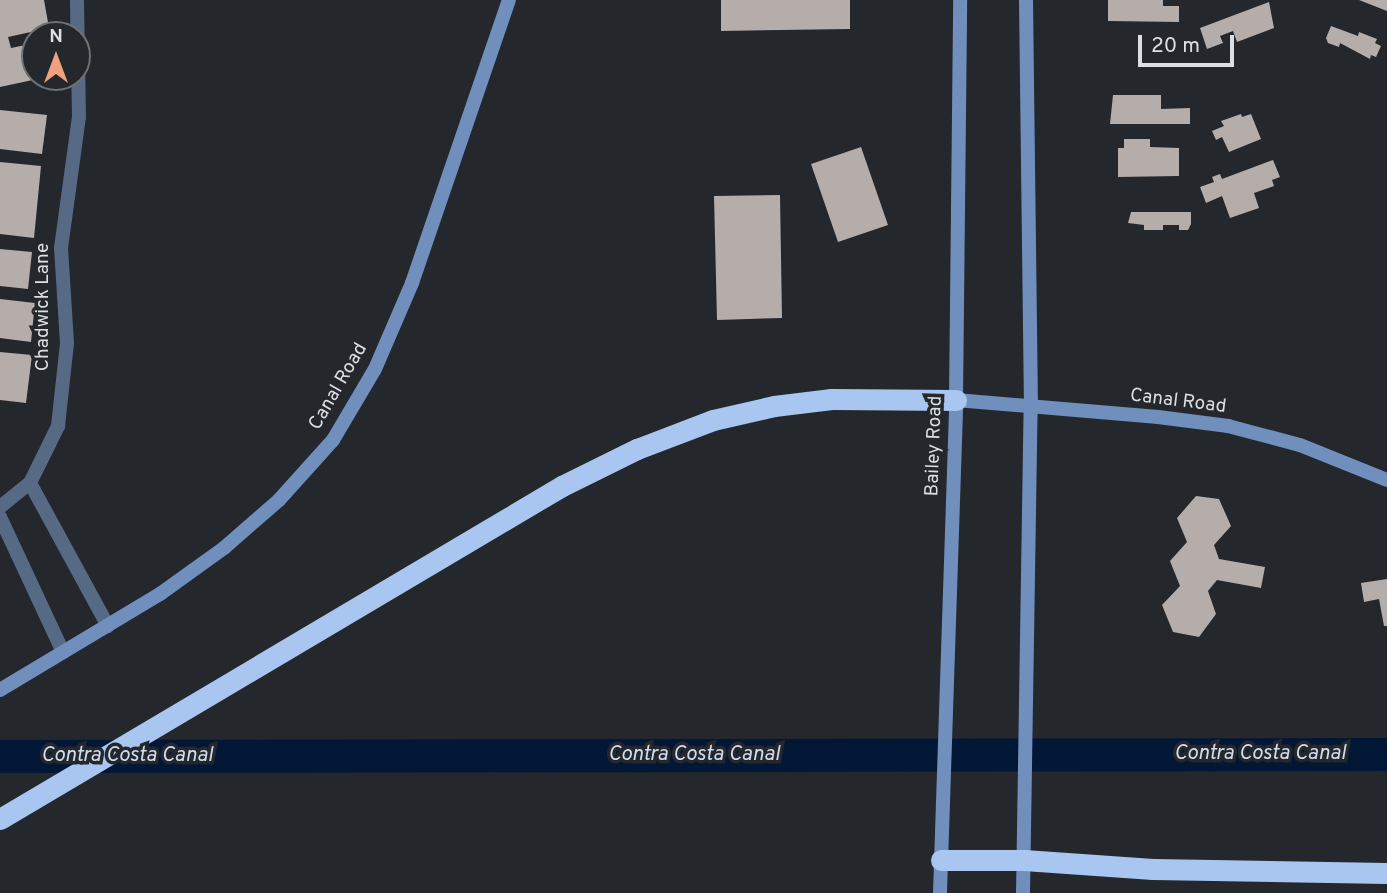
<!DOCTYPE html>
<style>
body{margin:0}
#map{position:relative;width:1387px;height:893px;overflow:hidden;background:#24272c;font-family:Overpass,sans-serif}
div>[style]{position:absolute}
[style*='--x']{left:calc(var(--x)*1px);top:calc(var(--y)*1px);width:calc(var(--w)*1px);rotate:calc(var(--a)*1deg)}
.canal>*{height:33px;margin:-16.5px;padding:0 16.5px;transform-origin:16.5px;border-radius:16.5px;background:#021636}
.building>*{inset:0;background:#b4adaa}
.street>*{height:14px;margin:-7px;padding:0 7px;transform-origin:7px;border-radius:7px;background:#566a86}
.secondary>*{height:14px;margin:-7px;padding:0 7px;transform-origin:7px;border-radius:7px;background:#708fbd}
.highway>*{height:21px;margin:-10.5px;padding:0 10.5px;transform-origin:10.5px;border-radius:10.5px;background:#a9c6f1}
span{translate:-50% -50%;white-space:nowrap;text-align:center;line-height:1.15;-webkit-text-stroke:7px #24272c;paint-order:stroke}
.street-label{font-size:19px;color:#dcdfe2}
.water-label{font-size:21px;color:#d0dcef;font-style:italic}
.north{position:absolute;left:21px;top:21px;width:70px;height:70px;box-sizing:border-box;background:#24272c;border:2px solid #6e7175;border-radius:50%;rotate:0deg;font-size:19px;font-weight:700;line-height:28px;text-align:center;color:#dcdfe2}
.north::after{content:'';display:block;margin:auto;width:24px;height:32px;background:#f2a17e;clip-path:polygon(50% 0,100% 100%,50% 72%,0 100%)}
.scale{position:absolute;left:1138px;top:35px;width:96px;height:32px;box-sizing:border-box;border:4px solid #dcdfe2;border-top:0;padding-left:9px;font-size:21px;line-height:24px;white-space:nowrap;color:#dcdfe2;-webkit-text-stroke:5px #24272c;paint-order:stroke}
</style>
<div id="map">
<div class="canal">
<div style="--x:0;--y:756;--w:1387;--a:-0.08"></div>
</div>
<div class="building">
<div style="clip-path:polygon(0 0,44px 0,49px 28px,8px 37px,11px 48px,35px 43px,35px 77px,42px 78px,0 87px)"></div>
<div style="clip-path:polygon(721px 0,850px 0,850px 29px,721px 31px)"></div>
<div style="clip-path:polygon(1108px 0,1163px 0,1163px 6px,1179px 6px,1179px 22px,1108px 21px)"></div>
<div style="clip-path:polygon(1359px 0,1387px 0,1387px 11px)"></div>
<div style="clip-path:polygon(1269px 2px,1274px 28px,1237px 42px,1233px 31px,1220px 36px,1223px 43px,1207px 49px,1200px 28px)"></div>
<div style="clip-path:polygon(1331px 26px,1358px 36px,1359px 32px,1377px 39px,1375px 43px,1381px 46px,1376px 57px,1371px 55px,1370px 59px,1340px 43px,1339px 47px,1328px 43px,1326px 38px)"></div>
<div style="clip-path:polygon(1113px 95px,1161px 95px,1161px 109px,1190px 108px,1190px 124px,1110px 124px)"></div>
<div style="clip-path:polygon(0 110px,47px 115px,42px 154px,0 149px)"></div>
<div style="clip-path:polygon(1241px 114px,1242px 117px,1251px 114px,1261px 139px,1229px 152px,1222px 137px,1216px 140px,1212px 131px,1224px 126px,1221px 121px)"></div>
<div style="clip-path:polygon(1124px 139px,1150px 139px,1150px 147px,1179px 148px,1179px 176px,1118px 177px,1118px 148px,1124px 148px)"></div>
<div style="clip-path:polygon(861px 147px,888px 225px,838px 242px,811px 164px)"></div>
<div style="clip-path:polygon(1273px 160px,1280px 177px,1272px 180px,1274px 186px,1254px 193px,1259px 208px,1230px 218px,1222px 196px,1206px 203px,1200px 187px,1214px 182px,1212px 177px,1220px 174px,1222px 179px)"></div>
<div style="clip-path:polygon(0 162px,41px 166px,34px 238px,0 234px)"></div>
<div style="clip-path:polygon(780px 195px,782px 318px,717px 320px,714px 196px)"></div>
<div style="clip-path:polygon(1131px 212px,1191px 212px,1191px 224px,1188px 230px,1179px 230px,1179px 225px,1163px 225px,1163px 230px,1144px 230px,1144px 225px,1128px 223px)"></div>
<div style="clip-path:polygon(0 249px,32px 252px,28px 289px,0 286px)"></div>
<div style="clip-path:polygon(0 299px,35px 303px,31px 342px,0 338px)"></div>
<div style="clip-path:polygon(0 352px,32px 355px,26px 403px,0 400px)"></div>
<div style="clip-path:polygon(1196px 496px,1219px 499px,1231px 526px,1214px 545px,1219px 559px,1265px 567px,1261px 588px,1217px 580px,1208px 591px,1216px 614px,1199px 637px,1173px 632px,1162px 605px,1180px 586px,1170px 561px,1187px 542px,1177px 518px)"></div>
<div style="clip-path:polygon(1387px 579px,1387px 626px,1384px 626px,1379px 599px,1364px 602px,1361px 583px)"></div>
</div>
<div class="street">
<div style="--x:30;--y:483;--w:163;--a:61.4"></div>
<div style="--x:0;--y:507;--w:38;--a:-39"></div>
<div style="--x:30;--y:483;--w:64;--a:-63.8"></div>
<div style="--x:58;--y:426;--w:83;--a:-83.8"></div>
<div style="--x:67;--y:343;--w:95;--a:-93.6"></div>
<div style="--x:61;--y:248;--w:132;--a:-82.2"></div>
<div style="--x:79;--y:117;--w:117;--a:-91"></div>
<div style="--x:0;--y:517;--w:149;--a:65"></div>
</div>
<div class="secondary">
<div style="--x:956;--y:400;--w:203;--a:4.8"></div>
<div style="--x:1158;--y:417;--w:71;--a:7.3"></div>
<div style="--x:1228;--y:426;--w:74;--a:14.8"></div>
<div style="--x:1300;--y:445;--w:94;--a:21.9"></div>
<div style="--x:0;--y:690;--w:187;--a:-31"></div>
<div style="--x:160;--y:594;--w:79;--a:-35.7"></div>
<div style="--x:224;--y:548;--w:73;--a:-41.1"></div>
<div style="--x:279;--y:500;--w:81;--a:-48"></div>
<div style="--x:333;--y:440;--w:82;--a:-59.4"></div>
<div style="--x:375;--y:369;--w:94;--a:-66.7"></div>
<div style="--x:412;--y:283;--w:299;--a:-71.1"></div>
<div style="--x:940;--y:893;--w:493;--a:-88.1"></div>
<div style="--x:956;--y:400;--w:400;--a:-89.4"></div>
<div style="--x:1023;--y:893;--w:484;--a:-89.1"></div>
<div style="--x:1031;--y:409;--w:409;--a:-90.7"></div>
</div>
<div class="highway">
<div style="--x:0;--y:819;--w:653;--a:-30.65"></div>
<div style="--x:562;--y:486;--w:84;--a:-26.3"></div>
<div style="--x:637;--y:449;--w:81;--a:-20.9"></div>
<div style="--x:713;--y:420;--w:63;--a:-12.9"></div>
<div style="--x:774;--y:406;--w:58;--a:-6.9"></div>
<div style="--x:832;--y:399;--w:124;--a:0.5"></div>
<div style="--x:941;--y:860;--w:83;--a:0"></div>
<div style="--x:1024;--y:860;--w:129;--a:4"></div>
<div style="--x:1153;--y:869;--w:234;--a:1"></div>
</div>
<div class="street-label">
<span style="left:44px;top:307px;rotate:-90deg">Chadwick Lane</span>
<span style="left:339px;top:387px;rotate:-60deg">Canal Road</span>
<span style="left:1178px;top:402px;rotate:7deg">Canal Road</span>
<span style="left:935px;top:446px;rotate:-88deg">Bailey Road</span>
</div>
<div class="water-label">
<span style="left:1260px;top:754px">Contra Costa Canal</span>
<span style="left:694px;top:755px">Contra Costa Canal</span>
<span style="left:127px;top:756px">Contra Costa Canal</span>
</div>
<div class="north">N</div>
<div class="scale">20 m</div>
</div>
